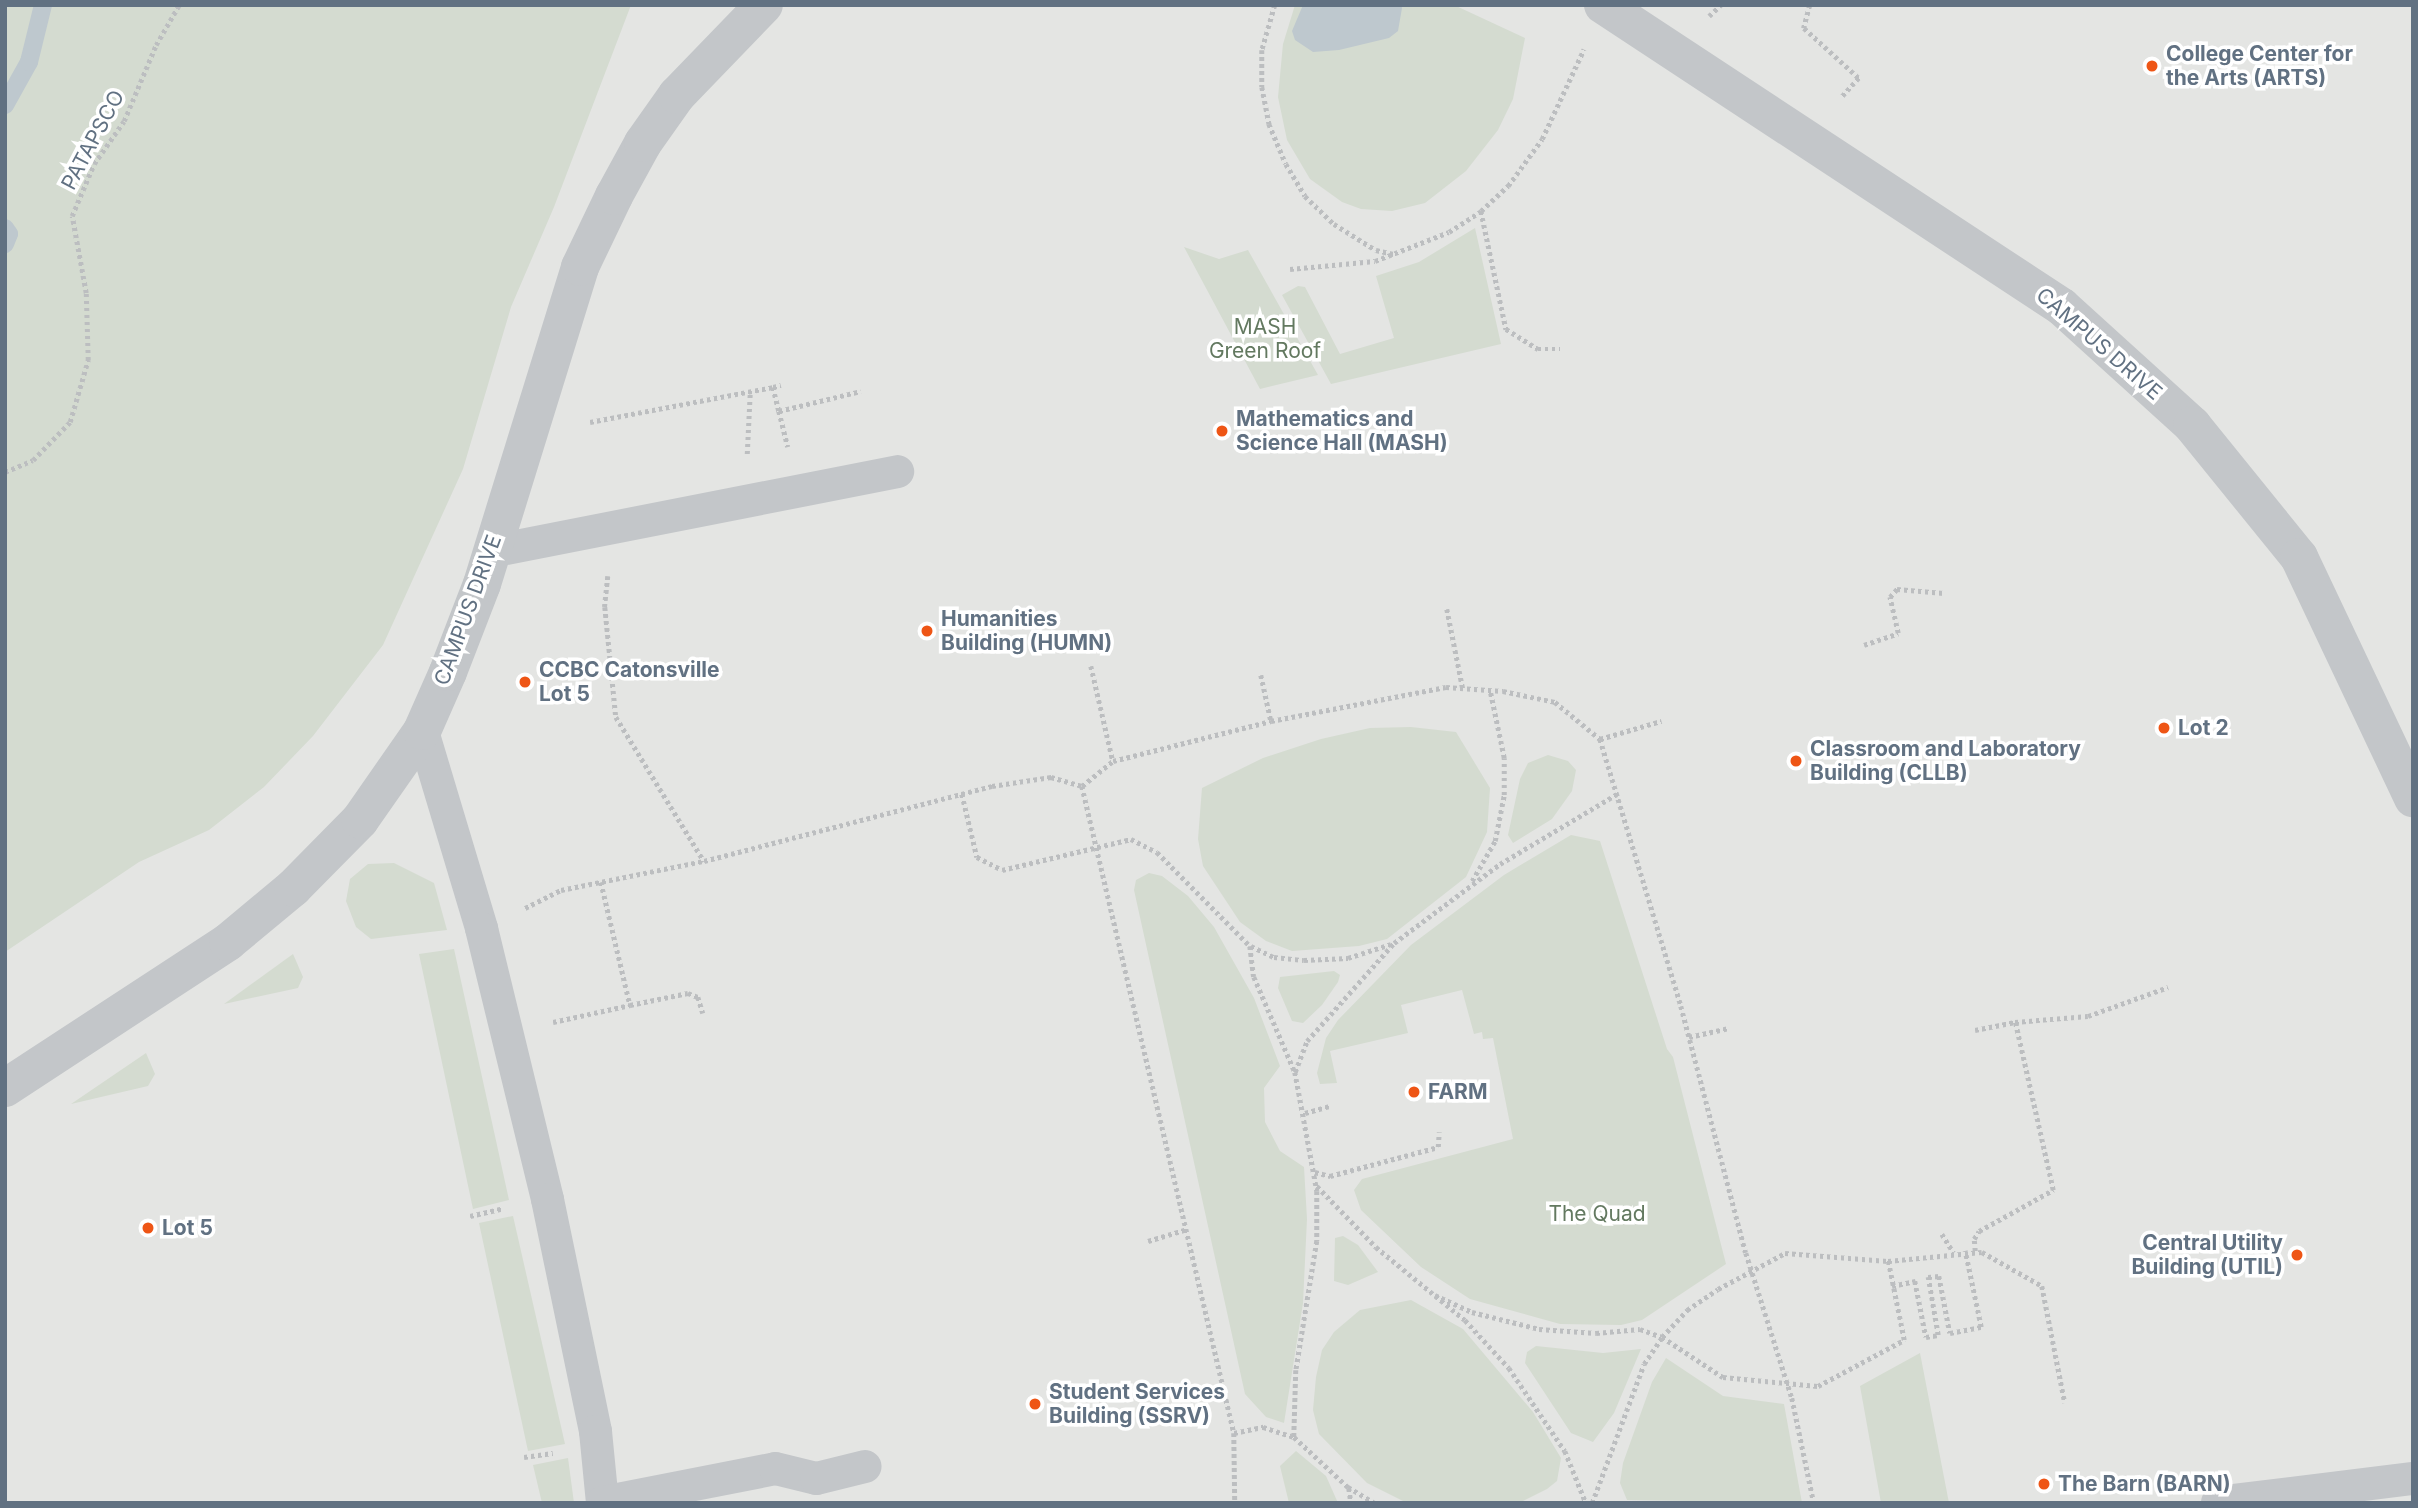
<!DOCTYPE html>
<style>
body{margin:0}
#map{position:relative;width:2418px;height:1508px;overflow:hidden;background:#f4f4ef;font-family:Inter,sans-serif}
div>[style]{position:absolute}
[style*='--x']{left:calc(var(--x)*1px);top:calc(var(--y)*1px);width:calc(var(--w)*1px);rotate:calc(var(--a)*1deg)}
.built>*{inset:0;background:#e4e5e3}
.green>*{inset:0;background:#d4dbd0}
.water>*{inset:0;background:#bec8ce}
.stream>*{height:18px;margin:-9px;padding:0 9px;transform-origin:9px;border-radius:9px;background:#bec8ce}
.path>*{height:4.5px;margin-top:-2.25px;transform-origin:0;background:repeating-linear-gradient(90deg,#bcbec0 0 3.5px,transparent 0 7px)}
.lane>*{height:33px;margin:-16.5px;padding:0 16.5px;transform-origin:16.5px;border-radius:16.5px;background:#c3c6c9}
.street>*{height:38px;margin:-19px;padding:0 19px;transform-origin:19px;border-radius:19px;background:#c3c6c9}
.dots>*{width:19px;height:19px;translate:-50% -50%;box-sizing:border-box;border:4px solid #fff;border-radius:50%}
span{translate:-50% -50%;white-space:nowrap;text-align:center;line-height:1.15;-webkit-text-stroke:7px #fff;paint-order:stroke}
.poi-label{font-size:21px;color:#617182;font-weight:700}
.left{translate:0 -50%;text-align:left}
.right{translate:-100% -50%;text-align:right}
.street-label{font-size:21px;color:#617182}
.park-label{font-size:21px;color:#637960}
.frame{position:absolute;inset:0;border:7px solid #617182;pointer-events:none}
</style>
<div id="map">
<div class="built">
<div style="clip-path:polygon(5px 5px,2413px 5px,2413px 1503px,5px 1503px)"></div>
</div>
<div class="green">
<div style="clip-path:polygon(5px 5px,631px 5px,554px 207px,511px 307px,463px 469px,383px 645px,313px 736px,264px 787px,209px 830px,139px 862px,5px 952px)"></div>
<div style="clip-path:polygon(1295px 5px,1454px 5px,1525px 38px,1513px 99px,1498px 130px,1466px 171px,1425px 203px,1392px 211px,1361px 209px,1342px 202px,1310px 179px,1287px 140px,1278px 97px,1283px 44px)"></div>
<div style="clip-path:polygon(1475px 228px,1501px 344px,1331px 384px,1282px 295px,1298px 286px,1305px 287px,1340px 354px,1394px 338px,1376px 276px,1419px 262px)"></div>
<div style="clip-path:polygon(1184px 247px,1219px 259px,1248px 250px,1318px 375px,1260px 389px)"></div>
<div style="clip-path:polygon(1411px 727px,1456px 732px,1490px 788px,1487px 832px,1466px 877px,1387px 939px,1359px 946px,1292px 951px,1266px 941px,1240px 922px,1203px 866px,1198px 839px,1202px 788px,1263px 758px,1321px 739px,1370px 728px)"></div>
<div style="clip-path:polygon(1548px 755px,1568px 761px,1576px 770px,1572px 791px,1552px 819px,1513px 843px,1508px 835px,1520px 779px,1528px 763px)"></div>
<div style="clip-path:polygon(1571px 835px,1600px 841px,1667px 1049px,1673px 1057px,1726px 1264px,1642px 1320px,1621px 1325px,1560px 1324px,1470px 1299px,1421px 1267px,1361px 1210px,1354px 1190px,1362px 1179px,1513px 1139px,1493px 1038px,1483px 1039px,1482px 1032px,1474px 1034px,1462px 990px,1401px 1005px,1408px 1033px,1330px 1051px,1337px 1083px,1320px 1084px,1317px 1073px,1326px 1038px,1338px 1020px,1411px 945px,1504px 875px)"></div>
<div style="clip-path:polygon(394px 863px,434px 883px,447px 930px,371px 939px,356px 927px,346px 901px,350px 879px,368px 864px)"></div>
<div style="clip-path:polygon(1149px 873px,1162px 876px,1188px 896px,1214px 927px,1254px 998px,1280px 1066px,1264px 1088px,1265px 1122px,1280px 1151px,1304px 1167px,1307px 1219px,1303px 1303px,1284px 1423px,1266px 1417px,1245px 1394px,1134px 890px,1136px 880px)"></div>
<div style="clip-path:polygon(454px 949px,509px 1200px,473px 1209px,419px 954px)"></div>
<div style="clip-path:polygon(293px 954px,303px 977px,298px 988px,224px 1004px)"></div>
<div style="clip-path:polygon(1334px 971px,1340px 975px,1338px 982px,1322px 1005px,1303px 1023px,1292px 1021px,1278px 988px,1280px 977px)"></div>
<div style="clip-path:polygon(146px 1053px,155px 1074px,148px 1086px,71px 1104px)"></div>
<div style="clip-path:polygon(513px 1216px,565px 1444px,528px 1451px,479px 1223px)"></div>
<div style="clip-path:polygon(1343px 1236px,1358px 1245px,1378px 1272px,1348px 1285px,1334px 1281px,1335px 1238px)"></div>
<div style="clip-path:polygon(1411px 1300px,1463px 1329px,1533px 1412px,1561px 1458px,1557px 1481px,1547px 1489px,1519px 1503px,1407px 1503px,1367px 1483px,1319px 1434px,1313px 1410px,1316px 1377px,1322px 1350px,1334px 1332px,1360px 1310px)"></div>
<div style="clip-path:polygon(1536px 1346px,1603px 1353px,1641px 1349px,1614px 1413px,1593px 1442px,1571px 1433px,1525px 1363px,1527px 1352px)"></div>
<div style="clip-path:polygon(1920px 1353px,1949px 1503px,1881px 1503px,1860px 1386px)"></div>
<div style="clip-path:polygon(1666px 1358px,1723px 1396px,1784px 1404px,1802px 1503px,1627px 1500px,1620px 1483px,1623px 1463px,1652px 1382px)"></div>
<div style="clip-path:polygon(1296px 1451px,1326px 1476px,1338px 1503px,1289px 1503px,1280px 1466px)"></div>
<div style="clip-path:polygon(568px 1458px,574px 1503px,542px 1503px,533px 1465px)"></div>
</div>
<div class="water">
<div style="clip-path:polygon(1303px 5px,1401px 5px,1402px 8px,1398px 31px,1389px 38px,1339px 50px,1313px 52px,1295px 40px,1292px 31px)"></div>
</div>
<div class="stream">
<div style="--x:5;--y:105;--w:49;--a:-60.8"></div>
<div style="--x:29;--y:62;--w:59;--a:-76.2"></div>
<div style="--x:5;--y:228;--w:7;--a:56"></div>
<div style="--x:9;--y:234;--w:11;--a:112"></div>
</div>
<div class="path">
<div style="--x:1275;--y:5;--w:47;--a:106.1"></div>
<div style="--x:1262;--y:50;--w:37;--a:90"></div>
<div style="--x:1262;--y:87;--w:38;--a:79"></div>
<div style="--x:1269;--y:124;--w:43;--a:67"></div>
<div style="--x:1286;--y:164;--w:37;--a:59"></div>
<div style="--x:1305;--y:196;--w:40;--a:44"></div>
<div style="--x:1334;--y:224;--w:49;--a:31.8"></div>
<div style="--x:1376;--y:250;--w:18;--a:13"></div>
<div style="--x:1810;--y:5;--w:24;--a:105"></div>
<div style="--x:1804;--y:28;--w:74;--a:42.3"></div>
<div style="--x:1859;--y:78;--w:25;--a:132"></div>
<div style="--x:1709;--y:16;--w:16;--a:-43"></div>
<div style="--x:1481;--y:211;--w:121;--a:78"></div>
<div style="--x:1506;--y:329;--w:38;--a:32"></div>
<div style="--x:1538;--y:349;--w:22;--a:0"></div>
<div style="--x:1290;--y:269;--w:85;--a:-5.4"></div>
<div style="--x:1375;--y:261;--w:79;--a:-21.4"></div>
<div style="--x:1449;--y:232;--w:38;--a:-33"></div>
<div style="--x:1481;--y:211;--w:37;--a:-43"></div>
<div style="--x:1508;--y:186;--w:58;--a:-54.1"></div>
<div style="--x:1542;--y:139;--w:99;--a:-65"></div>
<div style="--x:773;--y:387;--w:8;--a:-14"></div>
<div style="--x:779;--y:411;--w:37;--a:76"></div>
<div style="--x:590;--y:422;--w:186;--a:-10.8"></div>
<div style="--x:773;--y:387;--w:25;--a:76"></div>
<div style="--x:779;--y:411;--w:84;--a:-13.7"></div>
<div style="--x:747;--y:454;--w:62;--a:-87.2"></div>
<div style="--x:5;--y:472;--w:30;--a:-23"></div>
<div style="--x:33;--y:460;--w:53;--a:-45.8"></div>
<div style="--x:70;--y:422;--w:65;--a:-73.8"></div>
<div style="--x:88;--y:360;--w:67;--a:-91.7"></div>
<div style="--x:86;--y:293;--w:78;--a:-100.3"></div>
<div style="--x:72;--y:216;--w:56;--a:-67.1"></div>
<div style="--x:94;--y:164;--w:52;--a:-55.1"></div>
<div style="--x:124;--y:121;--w:82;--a:-67.2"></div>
<div style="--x:156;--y:45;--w:46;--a:-60.1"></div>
<div style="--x:608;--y:576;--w:31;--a:96"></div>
<div style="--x:605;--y:607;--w:111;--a:84.3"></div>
<div style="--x:616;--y:717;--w:169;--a:58.6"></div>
<div style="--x:1447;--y:609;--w:82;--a:78.7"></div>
<div style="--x:1864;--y:645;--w:36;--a:-19"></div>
<div style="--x:1898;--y:633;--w:37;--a:-103"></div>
<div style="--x:1890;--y:597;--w:11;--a:-49"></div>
<div style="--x:1897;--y:589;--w:47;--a:4.9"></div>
<div style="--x:1091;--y:666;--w:98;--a:77"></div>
<div style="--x:1261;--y:675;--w:47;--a:77.7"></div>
<div style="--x:1600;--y:739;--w:64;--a:-16.4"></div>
<div style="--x:1082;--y:786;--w:40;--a:-39"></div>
<div style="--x:1113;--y:761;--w:163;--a:-14.2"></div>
<div style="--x:1271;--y:721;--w:178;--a:-11"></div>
<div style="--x:1446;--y:687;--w:57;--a:4"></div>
<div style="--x:1503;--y:691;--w:53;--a:11.9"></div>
<div style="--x:1555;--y:702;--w:58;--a:39.4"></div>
<div style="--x:1600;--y:739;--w:279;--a:73.1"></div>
<div style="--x:1681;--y:1006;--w:255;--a:75.3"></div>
<div style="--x:1746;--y:1253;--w:152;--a:72.4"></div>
<div style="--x:1792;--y:1398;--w:107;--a:78.2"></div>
<div style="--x:962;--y:794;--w:65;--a:76.6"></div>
<div style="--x:977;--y:857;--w:28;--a:27"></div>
<div style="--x:1002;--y:870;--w:133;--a:-13.5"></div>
<div style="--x:1131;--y:839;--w:29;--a:27"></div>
<div style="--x:1157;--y:852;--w:132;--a:45.3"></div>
<div style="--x:1250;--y:946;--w:31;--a:83"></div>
<div style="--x:1254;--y:977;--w:103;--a:66.7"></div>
<div style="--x:1295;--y:1072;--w:121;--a:79.5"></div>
<div style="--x:1317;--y:1191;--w:50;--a:90"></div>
<div style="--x:1317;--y:1241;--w:131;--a:99.2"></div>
<div style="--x:1296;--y:1370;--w:67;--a:91.7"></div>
<div style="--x:1472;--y:881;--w:46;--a:-60.1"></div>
<div style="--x:1495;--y:841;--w:47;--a:-78.9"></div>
<div style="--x:1504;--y:795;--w:37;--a:-90"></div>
<div style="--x:1504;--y:758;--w:68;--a:-101.8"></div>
<div style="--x:601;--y:882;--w:126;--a:76.7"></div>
<div style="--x:630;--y:1005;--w:59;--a:-11.7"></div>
<div style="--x:688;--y:993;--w:11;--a:22"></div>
<div style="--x:698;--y:997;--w:17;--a:73"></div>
<div style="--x:525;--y:908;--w:40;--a:-26.6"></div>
<div style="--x:561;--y:890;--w:146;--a:-11.5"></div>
<div style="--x:704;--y:861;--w:298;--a:-14.6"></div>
<div style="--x:992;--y:786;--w:60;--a:-8.7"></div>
<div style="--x:1051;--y:777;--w:32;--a:16"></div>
<div style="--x:1082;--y:786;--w:665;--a:76.78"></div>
<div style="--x:1234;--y:1433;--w:70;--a:89.2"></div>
<div style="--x:1251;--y:946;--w:25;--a:26"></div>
<div style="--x:1274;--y:957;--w:30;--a:6"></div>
<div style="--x:1304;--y:960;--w:44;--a:-2.6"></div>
<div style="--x:1348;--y:958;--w:45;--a:-18"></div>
<div style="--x:553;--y:1022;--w:79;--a:-12.4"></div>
<div style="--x:1975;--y:1030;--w:41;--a:-11.3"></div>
<div style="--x:1689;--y:1037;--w:41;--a:-12.7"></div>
<div style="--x:1295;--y:1072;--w:33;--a:-69"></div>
<div style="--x:1307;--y:1041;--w:131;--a:-48.4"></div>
<div style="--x:1394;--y:943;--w:132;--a:-36.7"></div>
<div style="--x:1500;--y:864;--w:136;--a:-30.9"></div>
<div style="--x:1305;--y:1113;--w:26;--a:-16"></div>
<div style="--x:1315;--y:1172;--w:16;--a:15"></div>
<div style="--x:1330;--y:1176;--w:112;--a:-15"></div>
<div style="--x:1438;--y:1147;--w:15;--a:-86"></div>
<div style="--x:1317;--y:1186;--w:85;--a:46"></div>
<div style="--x:1376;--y:1247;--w:115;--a:39.4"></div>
<div style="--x:1465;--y:1320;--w:65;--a:47.5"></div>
<div style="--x:1509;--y:1368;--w:100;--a:56"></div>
<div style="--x:1565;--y:1451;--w:56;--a:68"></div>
<div style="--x:470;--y:1216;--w:32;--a:-13"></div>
<div style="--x:1942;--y:1234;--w:22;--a:58"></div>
<div style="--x:1148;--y:1241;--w:39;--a:-17"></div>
<div style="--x:1975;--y:1251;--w:12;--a:-95"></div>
<div style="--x:1974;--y:1239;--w:9;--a:-58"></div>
<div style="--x:1979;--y:1231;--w:85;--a:-29"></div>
<div style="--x:2053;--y:1190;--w:172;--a:-102.7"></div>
<div style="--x:2015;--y:1022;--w:73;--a:-4.7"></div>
<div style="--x:2088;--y:1016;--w:85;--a:-19.9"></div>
<div style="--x:1892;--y:1286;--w:24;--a:-12"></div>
<div style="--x:1915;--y:1281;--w:57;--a:78.9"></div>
<div style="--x:1926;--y:1337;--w:12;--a:-9"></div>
<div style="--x:1938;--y:1335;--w:59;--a:-99.8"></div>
<div style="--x:1928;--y:1277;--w:11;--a:-5"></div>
<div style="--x:1939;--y:1276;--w:58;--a:79.1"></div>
<div style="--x:1950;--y:1333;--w:32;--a:-11"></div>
<div style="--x:1981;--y:1327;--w:78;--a:-101.9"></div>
<div style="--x:1435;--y:1295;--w:41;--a:24.7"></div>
<div style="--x:1472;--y:1312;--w:69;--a:14.2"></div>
<div style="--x:1539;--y:1329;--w:57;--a:4"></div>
<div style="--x:1596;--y:1333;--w:44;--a:-5.2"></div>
<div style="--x:1640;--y:1329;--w:23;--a:20"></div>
<div style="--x:1662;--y:1337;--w:73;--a:33.3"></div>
<div style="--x:1723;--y:1377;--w:95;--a:5.4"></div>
<div style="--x:1818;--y:1386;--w:98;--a:-28.1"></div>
<div style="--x:1904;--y:1340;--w:81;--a:-101.4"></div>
<div style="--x:1234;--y:1433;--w:30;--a:-12"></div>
<div style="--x:1263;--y:1427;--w:33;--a:18"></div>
<div style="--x:1294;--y:1437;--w:74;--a:42.8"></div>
<div style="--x:1348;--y:1487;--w:31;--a:31"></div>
<div style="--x:524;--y:1457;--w:29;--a:-8"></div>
<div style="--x:1349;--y:1488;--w:15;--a:82"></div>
<div style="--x:1592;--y:1503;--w:148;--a:-69.5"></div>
<div style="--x:1644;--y:1364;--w:32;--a:-56"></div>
<div style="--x:1662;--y:1337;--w:37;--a:-47"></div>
<div style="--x:1687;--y:1310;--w:37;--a:-34"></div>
<div style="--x:1718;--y:1289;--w:76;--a:-28.2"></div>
<div style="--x:1785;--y:1253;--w:103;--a:4.4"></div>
<div style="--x:1888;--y:1261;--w:94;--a:-5.5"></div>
<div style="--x:1982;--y:1252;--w:69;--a:29.5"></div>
<div style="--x:2042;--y:1286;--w:119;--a:78.9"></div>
</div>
<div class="lane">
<div style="--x:490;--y:551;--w:415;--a:-11.1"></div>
<div style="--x:422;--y:731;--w:206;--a:73.3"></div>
<div style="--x:481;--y:928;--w:279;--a:76.3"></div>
<div style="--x:547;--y:1199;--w:237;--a:78.3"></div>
<div style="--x:595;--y:1431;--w:72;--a:84.4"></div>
<div style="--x:602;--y:1502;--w:176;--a:-11.1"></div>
<div style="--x:775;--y:1468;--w:42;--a:13.7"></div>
<div style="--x:816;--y:1478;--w:50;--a:-13.8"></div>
<div style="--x:2217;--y:1502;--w:197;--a:-7"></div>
</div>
<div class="street">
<div style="--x:1603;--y:5;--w:549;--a:33.34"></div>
<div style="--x:2062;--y:307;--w:176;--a:42.2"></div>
<div style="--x:2192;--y:425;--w:170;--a:51"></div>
<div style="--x:2299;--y:557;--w:267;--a:64.7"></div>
<div style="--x:5;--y:1088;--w:267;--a:-33.2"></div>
<div style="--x:228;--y:942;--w:85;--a:-39.7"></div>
<div style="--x:293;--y:888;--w:95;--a:-45.4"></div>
<div style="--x:360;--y:820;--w:108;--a:-55.1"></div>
<div style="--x:422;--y:731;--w:64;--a:-66.2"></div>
<div style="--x:448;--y:672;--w:94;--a:-68.9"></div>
<div style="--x:482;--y:584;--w:332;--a:-72.8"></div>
<div style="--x:580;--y:267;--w:79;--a:-64.4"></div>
<div style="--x:614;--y:196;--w:60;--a:-61.3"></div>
<div style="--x:643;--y:143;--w:59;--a:-54.7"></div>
<div style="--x:677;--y:95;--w:125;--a:-46"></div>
</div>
<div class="dots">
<div style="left:2152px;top:66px;background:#ee5515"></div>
<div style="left:1222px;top:431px;background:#ee5515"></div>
<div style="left:927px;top:631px;background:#ee5515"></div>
<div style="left:525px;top:682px;background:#ee5515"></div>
<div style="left:2164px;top:728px;background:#ee5515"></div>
<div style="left:1796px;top:761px;background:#ee5515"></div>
<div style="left:1414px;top:1092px;background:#ee5515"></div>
<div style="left:148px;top:1228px;background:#ee5515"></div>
<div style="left:2297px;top:1255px;background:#ee5515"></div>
<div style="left:1035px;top:1404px;background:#ee5515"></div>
<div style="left:2044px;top:1484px;background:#ee5515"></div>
</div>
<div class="poi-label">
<span class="left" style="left:2166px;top:66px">College Center for<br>the Arts (ARTS)</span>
<span class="left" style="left:1236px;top:431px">Mathematics and<br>Science Hall (MASH)</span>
<span class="left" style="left:941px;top:631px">Humanities<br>Building (HUMN)</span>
<span class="left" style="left:539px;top:682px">CCBC Catonsville<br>Lot 5</span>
<span class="left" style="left:2178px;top:728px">Lot 2</span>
<span class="left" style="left:1810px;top:761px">Classroom and Laboratory<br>Building (CLLB)</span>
<span class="left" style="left:1428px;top:1092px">FARM</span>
<span class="left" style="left:162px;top:1228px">Lot 5</span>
<span class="right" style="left:2283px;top:1255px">Central Utility<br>Building (UTIL)</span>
<span class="left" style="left:1049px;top:1404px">Student Services<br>Building (SSRV)</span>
<span class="left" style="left:2058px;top:1484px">The Barn (BARN)</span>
</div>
<div class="street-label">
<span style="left:93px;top:140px;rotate:-62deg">PATAPSCO</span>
<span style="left:2099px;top:344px;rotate:41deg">CAMPUS DRIVE</span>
<span style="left:468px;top:610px;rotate:-70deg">CAMPUS DRIVE</span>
</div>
<div class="park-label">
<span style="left:1265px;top:339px">MASH<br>Green Roof</span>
<span style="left:1597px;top:1214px">The Quad</span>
</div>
<div class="frame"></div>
</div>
